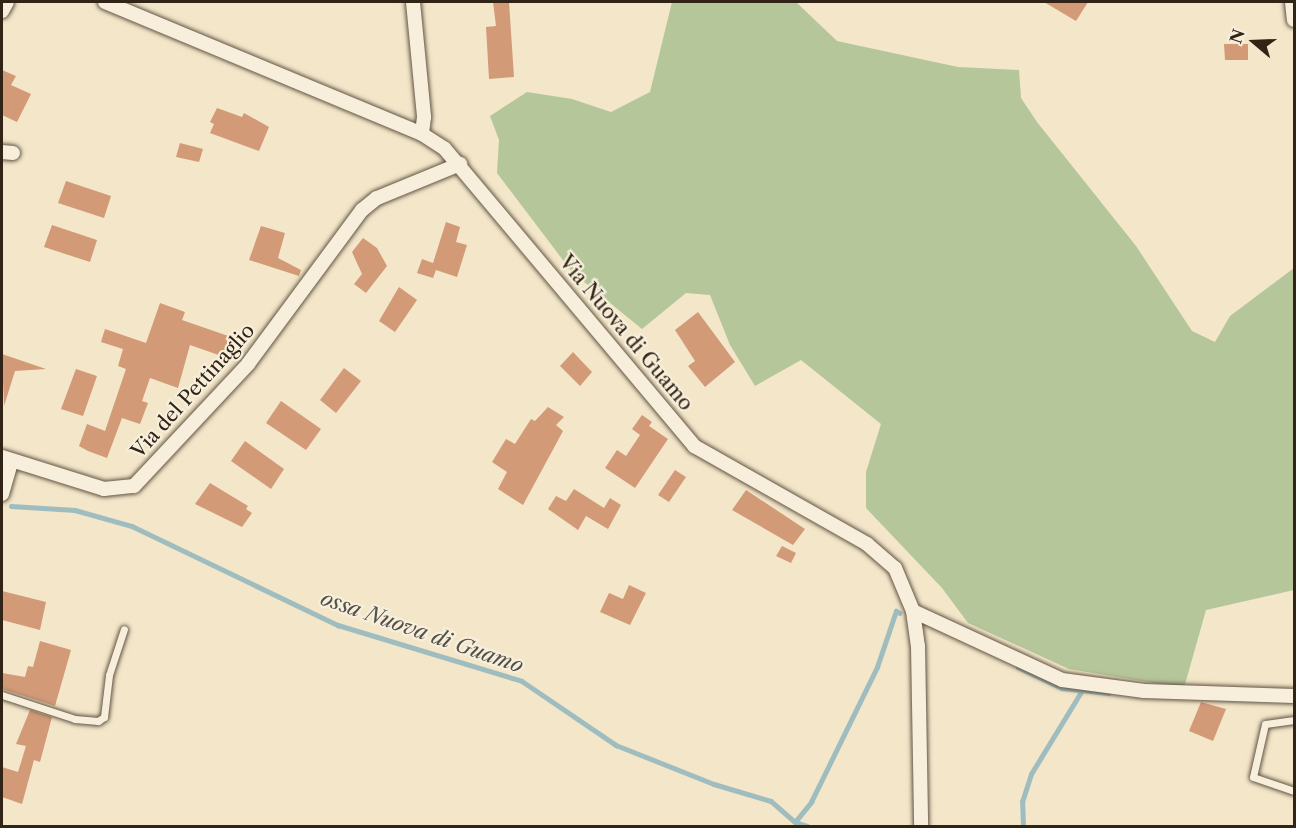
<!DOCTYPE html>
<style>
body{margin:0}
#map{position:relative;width:1296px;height:828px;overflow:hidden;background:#f3e6c9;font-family:"Libre Caslon Text",serif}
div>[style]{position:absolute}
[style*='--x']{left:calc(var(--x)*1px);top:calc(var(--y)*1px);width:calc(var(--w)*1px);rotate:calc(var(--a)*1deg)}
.green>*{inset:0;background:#b5c69b}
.stream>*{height:4.5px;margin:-2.25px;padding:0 2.25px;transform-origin:2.25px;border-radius:2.25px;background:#9fbdbf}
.building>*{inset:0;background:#d29a77}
.roads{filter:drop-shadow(0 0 2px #625443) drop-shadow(0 0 2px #625443)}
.lane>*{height:7px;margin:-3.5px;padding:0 3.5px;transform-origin:3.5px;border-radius:3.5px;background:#f7efdc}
.street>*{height:14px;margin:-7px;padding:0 7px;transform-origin:7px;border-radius:7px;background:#f7efdc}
span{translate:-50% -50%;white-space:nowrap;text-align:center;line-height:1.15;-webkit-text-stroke:4.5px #f7efdc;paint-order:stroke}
.street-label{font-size:20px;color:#312416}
.water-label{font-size:21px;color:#525249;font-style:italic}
.frame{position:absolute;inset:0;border:3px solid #312416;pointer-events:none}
.north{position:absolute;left:1224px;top:12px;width:60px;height:60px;-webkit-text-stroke:4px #f7efdc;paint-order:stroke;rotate:289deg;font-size:16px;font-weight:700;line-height:24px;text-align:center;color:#312416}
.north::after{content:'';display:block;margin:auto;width:21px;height:27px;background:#312416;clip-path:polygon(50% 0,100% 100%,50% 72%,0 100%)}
</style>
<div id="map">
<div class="green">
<div style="clip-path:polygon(672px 2px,796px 2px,837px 41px,958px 67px,1019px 70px,1021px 98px,1037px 122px,1136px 246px,1192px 331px,1215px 342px,1230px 316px,1294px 268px,1294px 590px,1206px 610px,1184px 688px,1069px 669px,968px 623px,942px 588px,866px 508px,866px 472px,881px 424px,801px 360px,755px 386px,730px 345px,710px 295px,686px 293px,642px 329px,572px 272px,497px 173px,499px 140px,490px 116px,527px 92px,572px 99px,611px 112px,650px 92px)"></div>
</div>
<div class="stream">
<div style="--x:11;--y:506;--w:64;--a:3.6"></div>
<div style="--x:75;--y:510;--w:59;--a:15.7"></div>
<div style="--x:132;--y:526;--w:229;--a:25.7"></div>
<div style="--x:338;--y:625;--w:192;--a:16.9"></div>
<div style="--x:522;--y:681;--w:114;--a:34.2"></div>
<div style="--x:616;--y:745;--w:105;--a:21.7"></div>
<div style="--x:714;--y:784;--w:59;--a:16.6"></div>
<div style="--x:771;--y:801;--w:32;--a:41"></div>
<div style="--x:795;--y:822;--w:13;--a:18"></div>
<div style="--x:1018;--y:667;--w:49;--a:25.5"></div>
<div style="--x:1062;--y:688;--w:47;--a:6.1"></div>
<div style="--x:795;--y:822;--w:26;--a:-51"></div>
<div style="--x:811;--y:802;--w:150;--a:-63.9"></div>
<div style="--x:877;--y:667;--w:59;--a:-71.3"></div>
<div style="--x:896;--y:611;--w:4;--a:27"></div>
<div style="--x:1023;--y:826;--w:24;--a:-92"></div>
<div style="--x:1022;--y:802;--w:29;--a:-72"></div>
<div style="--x:1031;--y:774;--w:96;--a:-58.6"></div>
</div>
<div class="building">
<div style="clip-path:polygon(493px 2px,509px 2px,514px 77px,489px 79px,486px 27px,496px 26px)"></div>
<div style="clip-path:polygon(1044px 2px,1088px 2px,1076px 21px)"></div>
<div style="clip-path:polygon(1224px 44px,1248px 44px,1248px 60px,1225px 60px)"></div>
<div style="clip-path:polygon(2px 70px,16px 76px,11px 85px,31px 94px,17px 122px,2px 115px)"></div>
<div style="clip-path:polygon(217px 108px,242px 117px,244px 113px,269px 127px,259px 151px,210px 133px,214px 124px,210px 122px)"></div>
<div style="clip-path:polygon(180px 143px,203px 149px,199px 162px,176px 157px)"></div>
<div style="clip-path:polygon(66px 181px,111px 196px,104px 218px,58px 203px)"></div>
<div style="clip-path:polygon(446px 222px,460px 227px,456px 242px,467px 245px,457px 277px,436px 270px,433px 278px,417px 273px,422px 259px,433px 263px)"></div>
<div style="clip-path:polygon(52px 225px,97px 240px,90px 262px,44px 247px)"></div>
<div style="clip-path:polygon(261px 226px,285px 233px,278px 258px,301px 270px,299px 276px,249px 260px)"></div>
<div style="clip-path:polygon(363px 238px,377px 248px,387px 266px,366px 293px,354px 284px,362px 274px,352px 252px)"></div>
<div style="clip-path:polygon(399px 287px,417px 300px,395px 332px,379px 321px)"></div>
<div style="clip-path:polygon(160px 303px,185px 312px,182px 320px,237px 339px,230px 359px,190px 345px,178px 388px,150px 378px,142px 401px,148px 403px,140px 424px,122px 418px,107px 458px,88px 451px,79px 446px,87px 424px,105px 431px,126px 369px,118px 366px,123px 349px,101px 342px,105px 329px,146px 343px)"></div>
<div style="clip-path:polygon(698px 312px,735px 362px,705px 387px,688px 366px,695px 361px,675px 330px)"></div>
<div style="clip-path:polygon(573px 352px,592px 372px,580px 386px,560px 366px)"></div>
<div style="clip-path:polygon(2px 354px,46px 369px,15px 371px,4px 406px)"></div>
<div style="clip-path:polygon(344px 368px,361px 381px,336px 413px,320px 400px)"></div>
<div style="clip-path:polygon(76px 369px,97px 376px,83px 416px,61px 409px)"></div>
<div style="clip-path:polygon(281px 401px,321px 429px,306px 450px,266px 423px)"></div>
<div style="clip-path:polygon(548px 407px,564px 417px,556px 425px,563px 431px,523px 505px,498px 489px,507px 472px,492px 462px,506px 439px,515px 444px,531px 419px,535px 421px)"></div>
<div style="clip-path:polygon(642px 415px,652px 422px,649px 426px,668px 439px,635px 488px,605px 468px,617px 450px,626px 456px,640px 435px,632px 429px)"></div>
<div style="clip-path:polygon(245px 441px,284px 469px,271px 489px,231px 461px)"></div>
<div style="clip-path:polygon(675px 470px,686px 477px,669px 502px,658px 495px)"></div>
<div style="clip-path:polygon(210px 483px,248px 506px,246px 509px,252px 513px,242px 527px,195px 504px)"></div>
<div style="clip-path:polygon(574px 489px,604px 508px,610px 498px,621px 505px,608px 529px,586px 516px,578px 530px,548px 509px,556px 496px,566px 501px)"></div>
<div style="clip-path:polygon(746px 490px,805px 529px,793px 545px,732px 510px)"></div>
<div style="clip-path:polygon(782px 546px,796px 553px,791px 563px,776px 556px)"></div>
<div style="clip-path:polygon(629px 585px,646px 593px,630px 625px,600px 612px,609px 593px,623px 599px)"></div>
<div style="clip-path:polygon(2px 591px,46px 602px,40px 630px,2px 620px)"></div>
<div style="clip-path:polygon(40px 641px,71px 650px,55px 706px,2px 689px,2px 673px,25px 677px,28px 666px,33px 667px)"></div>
<div style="clip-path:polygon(1201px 702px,1226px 709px,1213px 741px,1189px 731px)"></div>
<div style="clip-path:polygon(30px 710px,52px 717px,40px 762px,34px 760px,22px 804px,2px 797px,2px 767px,18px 772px,26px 746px,16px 744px)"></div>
</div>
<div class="roads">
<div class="lane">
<div style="--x:2;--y:695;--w:77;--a:18.2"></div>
<div style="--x:75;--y:719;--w:23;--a:5"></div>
<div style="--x:98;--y:721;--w:7;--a:-34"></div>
<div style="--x:104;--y:717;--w:42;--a:-83.2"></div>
<div style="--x:109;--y:675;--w:48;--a:-71.9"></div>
<div style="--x:1294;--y:720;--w:29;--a:172"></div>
<div style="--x:1265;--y:724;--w:54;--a:102.8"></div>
<div style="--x:1253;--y:777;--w:43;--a:18.9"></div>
</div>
<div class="street">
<div style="--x:105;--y:2;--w:343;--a:22.6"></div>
<div style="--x:422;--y:134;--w:27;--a:33"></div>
<div style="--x:445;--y:149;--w:388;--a:50"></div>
<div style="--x:694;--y:446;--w:199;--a:29.5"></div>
<div style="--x:867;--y:544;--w:37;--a:41"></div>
<div style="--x:895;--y:568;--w:47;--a:67.3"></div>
<div style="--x:913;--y:611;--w:35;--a:82"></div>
<div style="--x:918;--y:646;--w:180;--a:89"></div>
<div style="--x:413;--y:2;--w:116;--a:84.5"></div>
<div style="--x:424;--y:117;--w:17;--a:97"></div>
<div style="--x:1292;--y:2;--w:18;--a:84"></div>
<div style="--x:2;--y:11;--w:10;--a:-61"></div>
<div style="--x:2;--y:152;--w:11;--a:5"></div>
<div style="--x:2;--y:457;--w:107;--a:17.4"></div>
<div style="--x:104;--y:489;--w:30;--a:-6"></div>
<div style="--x:134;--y:486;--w:167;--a:-46.9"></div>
<div style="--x:248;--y:364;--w:192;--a:-53.5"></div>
<div style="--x:362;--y:210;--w:19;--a:-39"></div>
<div style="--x:377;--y:198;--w:90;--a:-22.3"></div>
<div style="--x:2;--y:494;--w:33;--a:-74"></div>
<div style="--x:913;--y:611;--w:164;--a:24.8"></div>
<div style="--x:1062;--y:680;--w:83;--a:7.6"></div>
<div style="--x:1144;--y:691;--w:150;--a:1.9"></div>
</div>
</div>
<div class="street-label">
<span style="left:626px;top:333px;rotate:50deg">Via Nuova di Guamo</span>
<span style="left:193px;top:391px;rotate:-48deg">Via del Pettinaglio</span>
</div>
<div class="water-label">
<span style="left:422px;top:632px;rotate:19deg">ossa Nuova di Guamo</span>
</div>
<div class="frame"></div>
<div class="north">N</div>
</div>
